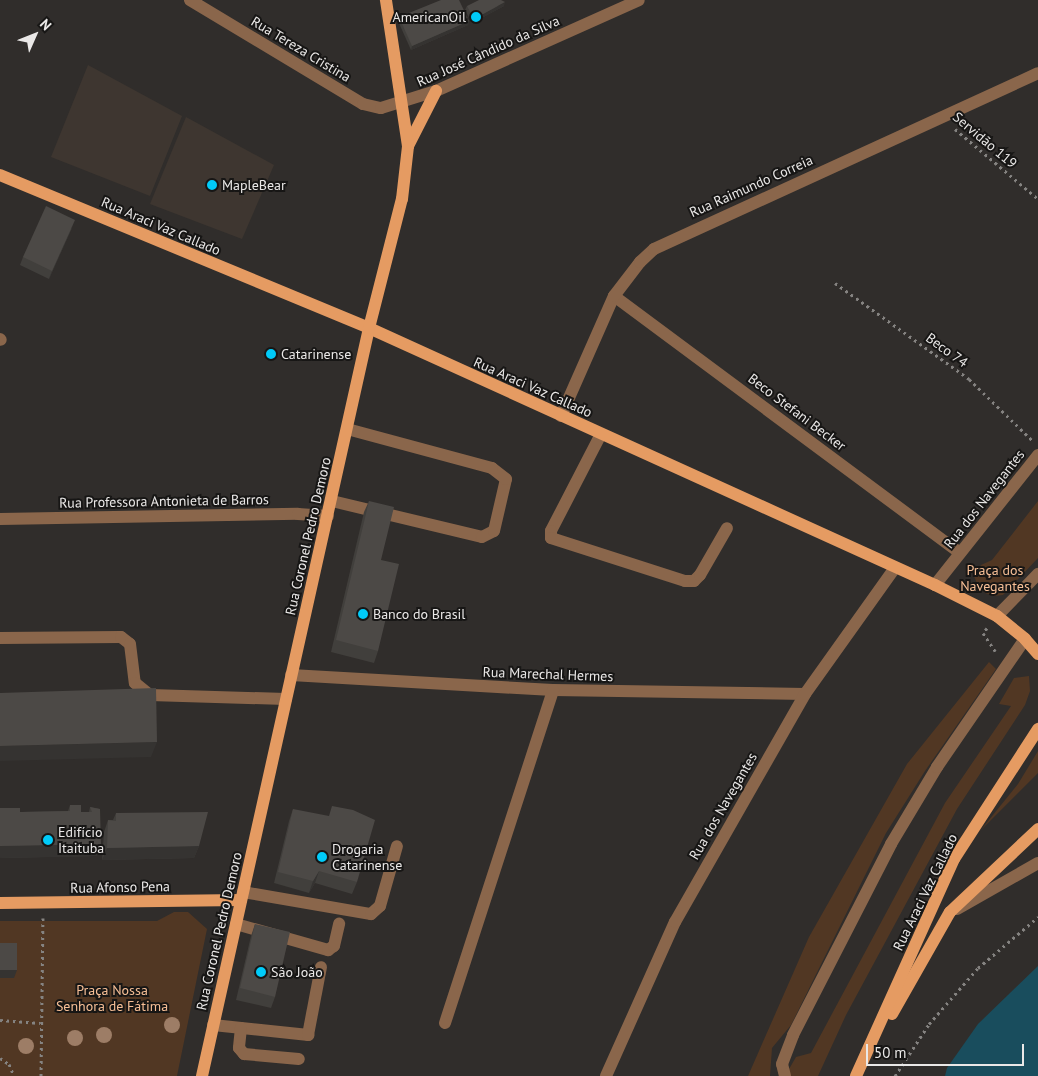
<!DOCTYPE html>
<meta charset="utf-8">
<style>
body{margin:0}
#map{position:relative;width:1038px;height:1076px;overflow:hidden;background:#302d2b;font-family:"PT Sans",sans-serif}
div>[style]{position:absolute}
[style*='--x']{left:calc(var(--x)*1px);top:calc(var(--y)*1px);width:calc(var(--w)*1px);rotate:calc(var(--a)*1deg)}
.built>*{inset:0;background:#3e3630}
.green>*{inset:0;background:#513723}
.water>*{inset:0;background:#194d5d}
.path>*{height:3px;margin-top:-1.5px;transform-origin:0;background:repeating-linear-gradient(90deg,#858381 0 2.5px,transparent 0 6.5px)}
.minor>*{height:12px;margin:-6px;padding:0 6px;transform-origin:6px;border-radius:6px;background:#8a664b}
.major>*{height:12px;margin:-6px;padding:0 6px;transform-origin:6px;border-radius:6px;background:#e59b62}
.trees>*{width:16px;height:16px;margin:-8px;border-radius:50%;background:#9d7d66}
.wall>*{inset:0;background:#413f3c}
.shaded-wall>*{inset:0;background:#353331}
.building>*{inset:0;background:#4c4946}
.dots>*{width:14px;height:14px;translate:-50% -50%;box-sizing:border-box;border:2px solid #171615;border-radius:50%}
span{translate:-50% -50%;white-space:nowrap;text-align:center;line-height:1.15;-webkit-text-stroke:4px #171615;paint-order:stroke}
.poi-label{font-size:14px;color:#eae8e7}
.right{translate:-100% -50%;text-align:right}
.left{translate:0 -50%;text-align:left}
.street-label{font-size:14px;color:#eae8e7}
.park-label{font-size:14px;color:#f7bf96}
.north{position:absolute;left:10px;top:10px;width:50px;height:50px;-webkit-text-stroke:4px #171615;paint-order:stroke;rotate:46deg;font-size:14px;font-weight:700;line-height:20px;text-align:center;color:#eae8e7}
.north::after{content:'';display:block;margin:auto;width:18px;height:22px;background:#eae8e7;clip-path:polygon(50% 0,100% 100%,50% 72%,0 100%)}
.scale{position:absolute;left:866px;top:1044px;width:158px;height:22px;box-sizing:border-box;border:2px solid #eae8e7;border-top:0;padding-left:6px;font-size:15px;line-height:18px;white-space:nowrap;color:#eae8e7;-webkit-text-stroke:4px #171615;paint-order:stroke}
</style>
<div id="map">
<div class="built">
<div style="clip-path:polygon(88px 65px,182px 116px,150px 196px,51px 157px)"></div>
<div style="clip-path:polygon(186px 117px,274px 165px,242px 239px,150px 204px)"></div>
</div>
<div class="green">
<div style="clip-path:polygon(1038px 501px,1038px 558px,1003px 595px,994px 596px,985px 593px,978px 586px,974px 576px,981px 565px,992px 560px)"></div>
<div style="clip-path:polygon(989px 662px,996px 669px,925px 771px,886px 833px,791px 1025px,772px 1048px,770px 1076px,748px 1076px,809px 937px,907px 764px)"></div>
<div style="clip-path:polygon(1029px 676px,1030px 691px,1025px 705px,957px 809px,846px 1015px,818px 1076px,785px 1076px,796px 1057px,811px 1053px,945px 803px,1011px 706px,999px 704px,1014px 678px)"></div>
<div style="clip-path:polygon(1038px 751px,1038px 773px,980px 831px,1018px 784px)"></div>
<div style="clip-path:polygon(174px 912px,188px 912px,207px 929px,177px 1076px,0 1076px,0 921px,157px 921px)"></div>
</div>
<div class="water">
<div style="clip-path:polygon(1038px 966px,1038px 1076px,945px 1076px,947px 1068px,978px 1024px)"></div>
</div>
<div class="path">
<div style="--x:955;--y:129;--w:109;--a:40.1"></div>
<div style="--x:835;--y:283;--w:165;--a:35.6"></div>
<div style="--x:969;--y:379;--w:88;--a:44.1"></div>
<div style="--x:971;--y:583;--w:31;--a:15"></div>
<div style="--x:987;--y:628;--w:6;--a:129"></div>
<div style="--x:983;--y:633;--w:22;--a:56"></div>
<div style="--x:0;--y:1020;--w:40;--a:4.3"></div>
<div style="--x:0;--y:1058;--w:11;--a:34"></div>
<div style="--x:9;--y:1064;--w:13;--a:67"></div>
<div style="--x:41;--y:1076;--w:158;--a:-89.3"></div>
<div style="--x:895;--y:1076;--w:62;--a:-56.8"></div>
<div style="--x:929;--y:1024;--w:74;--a:-48.8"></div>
<div style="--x:978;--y:968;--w:79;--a:-40.4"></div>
</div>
<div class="minor">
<div style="--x:190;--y:0;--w:202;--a:31"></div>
<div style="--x:363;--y:104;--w:18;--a:13"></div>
<div style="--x:381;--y:108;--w:58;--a:-17.2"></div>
<div style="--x:436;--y:91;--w:222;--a:-24.1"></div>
<div style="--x:614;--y:296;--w:431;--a:36.6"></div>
<div style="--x:0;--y:339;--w:1;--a:45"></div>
<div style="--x:561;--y:416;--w:131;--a:-66.2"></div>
<div style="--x:614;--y:296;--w:43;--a:-52.6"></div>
<div style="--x:640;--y:262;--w:19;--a:-43"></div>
<div style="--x:654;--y:249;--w:422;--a:-24.6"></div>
<div style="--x:601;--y:434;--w:109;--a:117.3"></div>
<div style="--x:551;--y:531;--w:7;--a:90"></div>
<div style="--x:551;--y:538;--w:141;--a:17.8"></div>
<div style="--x:685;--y:581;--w:9;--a:0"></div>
<div style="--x:694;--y:581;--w:8;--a:-45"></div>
<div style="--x:700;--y:575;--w:54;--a:-60.1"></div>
<div style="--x:332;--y:501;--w:154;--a:13.5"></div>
<div style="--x:482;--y:537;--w:13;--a:-27"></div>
<div style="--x:494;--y:531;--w:53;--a:-77"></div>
<div style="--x:506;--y:479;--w:18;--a:-142"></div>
<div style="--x:492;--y:468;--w:150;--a:-164.9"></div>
<div style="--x:0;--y:519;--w:298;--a:-1"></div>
<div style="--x:298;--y:514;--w:30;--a:4"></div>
<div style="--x:935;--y:585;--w:166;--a:-51.6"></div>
<div style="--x:997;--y:616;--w:59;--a:-45.7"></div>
<div style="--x:0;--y:638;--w:121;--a:-0.5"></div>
<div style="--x:121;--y:637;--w:11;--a:38"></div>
<div style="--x:130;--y:644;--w:39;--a:83"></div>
<div style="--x:135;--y:683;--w:19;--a:39"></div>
<div style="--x:150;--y:695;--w:136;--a:1.7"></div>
<div style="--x:291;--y:675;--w:262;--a:3.3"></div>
<div style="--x:553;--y:690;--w:252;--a:0.9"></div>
<div style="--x:243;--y:892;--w:130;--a:9.8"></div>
<div style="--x:371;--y:914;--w:12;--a:-42"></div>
<div style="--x:380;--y:906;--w:62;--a:-74.2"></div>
<div style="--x:957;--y:909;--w:93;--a:-29.6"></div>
<div style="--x:236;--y:924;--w:96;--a:15.8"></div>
<div style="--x:328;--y:950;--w:7;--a:-34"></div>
<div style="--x:334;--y:946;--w:23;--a:-77"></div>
<div style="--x:445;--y:1023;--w:350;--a:-72"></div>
<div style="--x:213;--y:1025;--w:96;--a:6"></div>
<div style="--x:308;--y:1035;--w:69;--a:-79.2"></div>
<div style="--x:241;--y:1028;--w:20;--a:96"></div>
<div style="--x:239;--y:1048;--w:8;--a:50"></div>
<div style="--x:244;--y:1054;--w:55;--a:5.2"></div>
<div style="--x:606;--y:1076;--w:169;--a:-65.9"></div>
<div style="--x:675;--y:922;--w:262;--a:-60.3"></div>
<div style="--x:805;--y:694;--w:155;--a:-54.5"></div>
<div style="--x:785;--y:1076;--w:12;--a:-104"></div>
<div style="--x:782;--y:1064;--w:31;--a:-69"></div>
<div style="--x:793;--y:1035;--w:215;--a:-62.8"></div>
<div style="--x:891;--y:844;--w:90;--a:-59.1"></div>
<div style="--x:937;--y:767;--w:155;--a:-55.5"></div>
</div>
<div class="major">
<div style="--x:408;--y:146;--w:62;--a:-63"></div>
<div style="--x:0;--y:175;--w:399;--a:22.5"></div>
<div style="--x:369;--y:328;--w:622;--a:24.42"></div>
<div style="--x:935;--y:585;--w:69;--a:26.6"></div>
<div style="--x:997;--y:616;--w:36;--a:39"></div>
<div style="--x:1025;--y:639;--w:20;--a:49"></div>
<div style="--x:0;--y:903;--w:241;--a:-0.7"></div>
<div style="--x:892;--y:1014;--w:117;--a:-60.4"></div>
<div style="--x:950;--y:912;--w:121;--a:-43.3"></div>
<div style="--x:202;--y:1076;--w:766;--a:-77.41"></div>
<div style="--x:369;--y:328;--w:133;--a:-75.7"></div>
<div style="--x:402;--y:199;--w:53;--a:-83.5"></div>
<div style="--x:408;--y:146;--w:148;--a:-98.6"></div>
<div style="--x:856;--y:1076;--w:238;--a:-65.7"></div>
<div style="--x:954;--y:859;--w:155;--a:-57.1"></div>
</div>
<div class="trees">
<div style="left:172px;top:1025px"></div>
<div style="left:104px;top:1035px"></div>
<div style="left:75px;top:1038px"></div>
<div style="left:26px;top:1046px"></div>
</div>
<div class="wall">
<div style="clip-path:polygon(467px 6px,504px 6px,472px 23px,465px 10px)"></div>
<div style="clip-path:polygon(399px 17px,469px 21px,468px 25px,411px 50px,398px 21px)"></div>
<div style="clip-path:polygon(72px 228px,49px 279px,20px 265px,23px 257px)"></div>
<div style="clip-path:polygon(369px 501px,381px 560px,378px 651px,374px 663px,331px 652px,364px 512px)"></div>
<div style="clip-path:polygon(70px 805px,81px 812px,89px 812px,90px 807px,100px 809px,97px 856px,0 858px,0 808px,20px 812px,68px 811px)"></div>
<div style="clip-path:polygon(293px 809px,357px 882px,352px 894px,315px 883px,309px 893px,274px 883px,289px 821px)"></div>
<div style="clip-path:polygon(116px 813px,199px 846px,194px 858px,102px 860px,104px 832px,108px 820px,113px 820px)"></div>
<div style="clip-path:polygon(255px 924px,275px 997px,271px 1008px,236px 1000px,251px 936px)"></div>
</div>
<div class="shaded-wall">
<div style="clip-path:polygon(505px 2px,504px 6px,472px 23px,474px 19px)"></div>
<div style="clip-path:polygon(469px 21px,468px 25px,411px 50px,412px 46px)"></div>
<div style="clip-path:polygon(75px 220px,72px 228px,49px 279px,52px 271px)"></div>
<div style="clip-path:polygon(157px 742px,151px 757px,0 761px,0 746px)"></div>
<div style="clip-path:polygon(101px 844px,97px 856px,0 858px,0 846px)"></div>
<div style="clip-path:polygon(199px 846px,194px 858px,102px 860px,107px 848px)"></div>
<div style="clip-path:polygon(319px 871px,315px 883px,309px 893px,313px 881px)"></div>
<div style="clip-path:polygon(0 970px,17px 970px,14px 978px,0 978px)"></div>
</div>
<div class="building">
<div style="clip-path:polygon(441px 0,459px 0,469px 21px,412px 46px,399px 17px)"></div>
<div style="clip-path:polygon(479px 0,501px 0,505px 2px,474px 19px,467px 6px)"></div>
<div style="clip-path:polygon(46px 206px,75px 220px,52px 271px,23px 257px)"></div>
<div style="clip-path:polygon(369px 501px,394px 507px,381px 560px,399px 564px,378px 651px,336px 640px)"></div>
<div style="clip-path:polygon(156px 688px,157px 742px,0 746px,0 693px)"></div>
<div style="clip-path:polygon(70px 805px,81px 805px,81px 812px,92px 812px,90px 807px,100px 809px,101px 844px,0 846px,0 808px,20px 808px,20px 812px,70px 811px)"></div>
<div style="clip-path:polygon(332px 806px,353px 810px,375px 820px,357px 882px,319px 871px,313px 881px,278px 872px,293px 809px,329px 816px)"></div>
<div style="clip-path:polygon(208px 812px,199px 846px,107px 848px,108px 820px,116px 821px,116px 813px)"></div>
<div style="clip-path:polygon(255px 924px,290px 932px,275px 997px,240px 988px)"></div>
<div style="clip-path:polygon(0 943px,17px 943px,17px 970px,0 970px)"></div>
</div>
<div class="dots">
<div style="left:476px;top:17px;background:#00cbf9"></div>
<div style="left:212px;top:185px;background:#00cbf9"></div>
<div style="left:271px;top:354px;background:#00cbf9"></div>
<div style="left:363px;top:614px;background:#00cbf9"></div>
<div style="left:48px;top:840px;background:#00cbf9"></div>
<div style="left:322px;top:857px;background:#00cbf9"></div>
<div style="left:261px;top:972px;background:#00cbf9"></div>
</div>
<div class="poi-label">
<span class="right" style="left:466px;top:17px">AmericanOil</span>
<span class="left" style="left:222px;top:185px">MapleBear</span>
<span class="left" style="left:281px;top:354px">Catarinense</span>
<span class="left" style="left:373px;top:614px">Banco do Brasil</span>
<span class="left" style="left:58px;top:840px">Edifício<br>Itaituba</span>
<span class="left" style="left:332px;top:857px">Drogaria<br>Catarinense</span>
<span class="left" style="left:271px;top:972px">São João</span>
</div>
<div class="street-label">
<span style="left:301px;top:49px;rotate:31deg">Rua Tereza Cristina</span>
<span style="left:488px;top:51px;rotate:-24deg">Rua José Cândido da Silva</span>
<span style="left:985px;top:140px;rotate:40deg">Servidão 119</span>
<span style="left:751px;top:186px;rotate:-24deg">Rua Raimundo Correia</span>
<span style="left:161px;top:226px;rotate:23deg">Rua Araci Vaz Callado</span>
<span style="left:947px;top:350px;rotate:36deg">Beco 74</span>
<span style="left:533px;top:387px;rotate:24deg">Rua Araci Vaz Callado</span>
<span style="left:797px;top:412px;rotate:37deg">Beco Stefani Becker</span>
<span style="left:984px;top:499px;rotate:-52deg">Rua dos Navegantes</span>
<span style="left:164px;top:501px;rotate:-1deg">Rua Professora Antonieta de Barros</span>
<span style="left:308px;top:536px;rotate:-77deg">Rua Coronel Pedro Demoro</span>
<span style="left:548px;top:674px;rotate:2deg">Rua Marechal Hermes</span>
<span style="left:723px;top:806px;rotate:-60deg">Rua dos Navegantes</span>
<span style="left:120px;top:887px;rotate:-1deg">Rua Afonso Pena</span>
<span style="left:925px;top:892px;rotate:-64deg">Rua Araci Vaz Callado</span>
<span style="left:219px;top:931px;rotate:-77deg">Rua Coronel Pedro Demoro</span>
</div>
<div class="park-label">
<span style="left:995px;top:578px">Praça dos<br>Navegantes</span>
<span style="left:112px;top:998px">Praça Nossa<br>Senhora de Fátima</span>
</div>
<div class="north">N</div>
<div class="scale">50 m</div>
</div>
